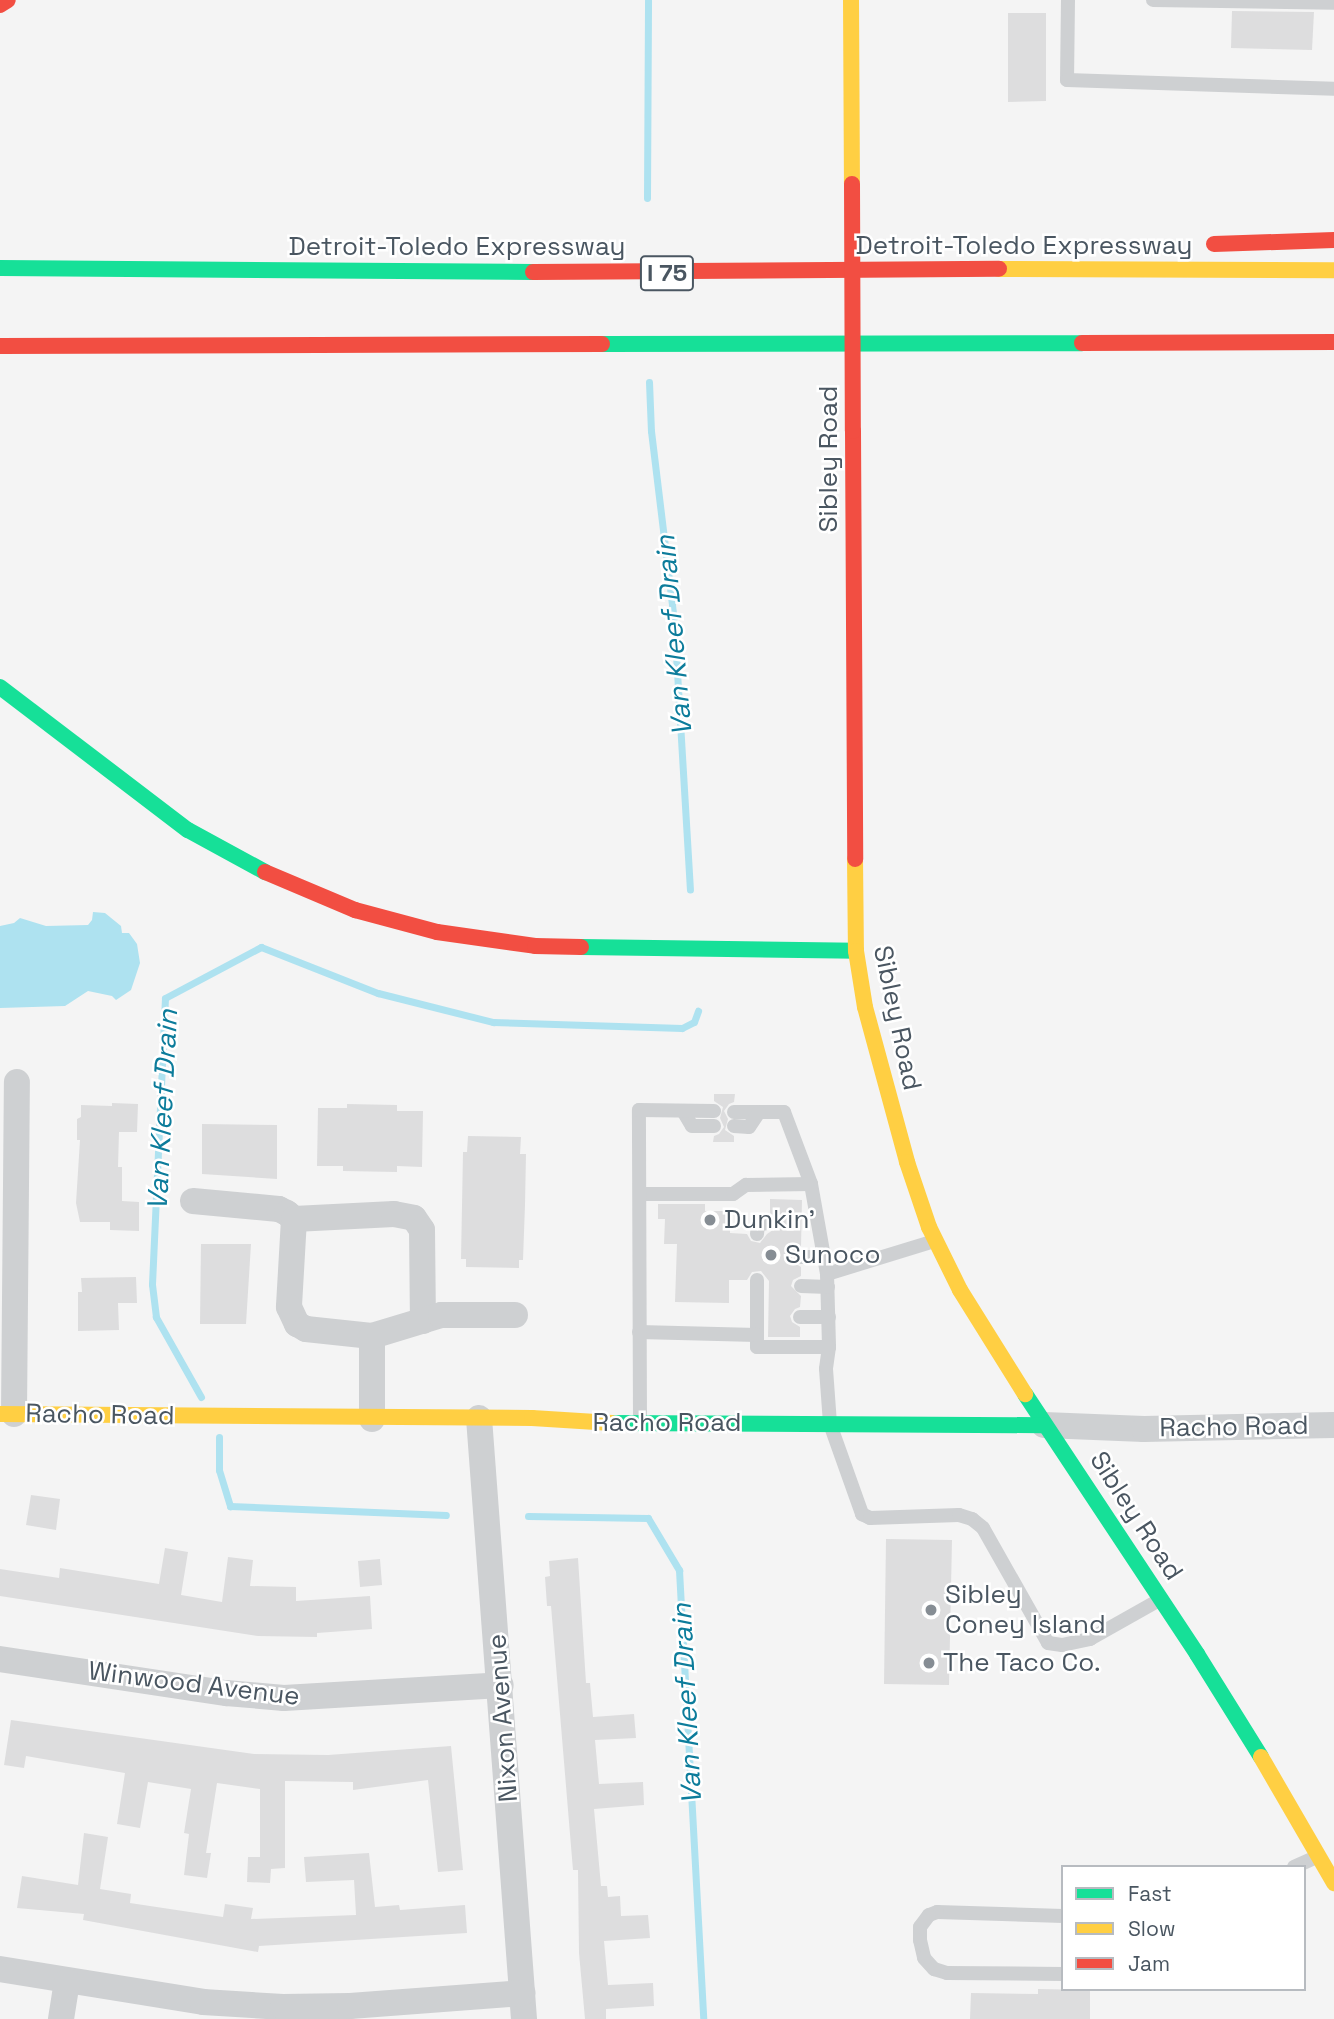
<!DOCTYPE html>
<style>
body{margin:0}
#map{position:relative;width:1334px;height:2019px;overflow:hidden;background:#f4f4f4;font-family:"Space Grotesk",sans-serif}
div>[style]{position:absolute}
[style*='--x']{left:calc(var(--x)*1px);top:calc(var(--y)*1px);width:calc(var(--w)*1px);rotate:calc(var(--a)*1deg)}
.water>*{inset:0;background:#aee2f0}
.stream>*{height:7px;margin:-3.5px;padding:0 3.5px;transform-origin:3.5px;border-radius:3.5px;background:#aee2f0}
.building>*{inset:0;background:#ddddde}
.lane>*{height:14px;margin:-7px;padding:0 7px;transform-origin:7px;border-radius:7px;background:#ced0d2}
.street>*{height:26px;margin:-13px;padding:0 13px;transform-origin:13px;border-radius:13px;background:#ced0d2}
.fast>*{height:16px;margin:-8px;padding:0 8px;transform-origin:8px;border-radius:8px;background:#16e098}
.slow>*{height:16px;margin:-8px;padding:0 8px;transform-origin:8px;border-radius:8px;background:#ffcf43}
.jam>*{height:16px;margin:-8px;padding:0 8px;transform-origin:8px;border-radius:8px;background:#f24e42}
.jam-bridge>*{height:16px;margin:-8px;padding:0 8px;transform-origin:8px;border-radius:8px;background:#f24e42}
.dots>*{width:19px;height:19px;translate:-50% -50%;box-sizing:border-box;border:4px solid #fff;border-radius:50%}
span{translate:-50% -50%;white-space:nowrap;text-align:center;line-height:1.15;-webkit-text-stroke:5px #fff;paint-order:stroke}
.shield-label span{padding:2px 5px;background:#fff;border:2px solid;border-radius:5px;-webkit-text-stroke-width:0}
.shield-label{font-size:24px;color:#4a5661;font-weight:700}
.street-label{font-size:26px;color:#4a5661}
.poi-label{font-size:26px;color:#4a5661}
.left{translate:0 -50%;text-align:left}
.water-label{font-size:28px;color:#0c7c9b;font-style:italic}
.legend{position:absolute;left:1061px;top:1865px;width:245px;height:126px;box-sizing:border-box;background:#fff;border:2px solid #b7bbc0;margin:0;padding:9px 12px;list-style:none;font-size:21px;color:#4a5661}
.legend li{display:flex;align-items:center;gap:14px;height:35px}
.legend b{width:35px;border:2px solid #b7bbc0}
</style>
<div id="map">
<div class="water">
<div style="clip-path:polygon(93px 912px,105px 913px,121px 926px,122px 933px,129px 933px,137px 944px,140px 963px,131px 990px,116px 1000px,112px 996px,88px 991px,65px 1006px,0 1008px,0 926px,14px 923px,20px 918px,46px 926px,88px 925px,92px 920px)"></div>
</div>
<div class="stream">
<div style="--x:647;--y:198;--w:198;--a:-89.7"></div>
<div style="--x:649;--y:382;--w:49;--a:87.7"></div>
<div style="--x:651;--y:431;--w:191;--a:83.1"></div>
<div style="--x:674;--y:621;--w:269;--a:86.6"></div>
<div style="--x:201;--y:1397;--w:92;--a:-119.4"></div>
<div style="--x:156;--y:1317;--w:33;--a:-97"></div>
<div style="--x:152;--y:1284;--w:286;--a:-87.4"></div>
<div style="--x:165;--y:998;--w:109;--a:-28"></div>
<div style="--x:261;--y:947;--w:126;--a:21.5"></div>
<div style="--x:378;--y:993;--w:119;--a:14.2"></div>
<div style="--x:493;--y:1022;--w:189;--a:1.8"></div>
<div style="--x:682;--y:1028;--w:13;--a:-27"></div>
<div style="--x:694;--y:1022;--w:12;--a:-70"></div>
<div style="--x:219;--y:1437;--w:33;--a:90"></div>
<div style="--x:219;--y:1470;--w:38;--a:73"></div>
<div style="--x:230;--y:1506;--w:216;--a:2.4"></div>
<div style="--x:528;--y:1516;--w:120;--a:1"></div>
<div style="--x:648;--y:1518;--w:61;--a:59.2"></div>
<div style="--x:679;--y:1570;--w:450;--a:86.9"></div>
</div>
<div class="building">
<div style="clip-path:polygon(1232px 11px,1314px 12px,1312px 50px,1231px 48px)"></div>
<div style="clip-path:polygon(1008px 13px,1046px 13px,1046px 101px,1008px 102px)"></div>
<div style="clip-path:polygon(714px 1094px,735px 1094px,734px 1102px,729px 1104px,724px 1111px,728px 1119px,725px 1130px,734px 1136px,734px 1142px,713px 1142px,714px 1136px,719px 1134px,724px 1127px,720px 1118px,723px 1107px,714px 1101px)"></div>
<div style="clip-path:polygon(112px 1103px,138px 1104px,137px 1132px,119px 1132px,118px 1167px,122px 1167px,122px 1201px,139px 1202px,139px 1231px,110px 1230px,110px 1222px,80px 1222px,76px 1203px,80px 1140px,77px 1140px,77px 1119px,81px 1117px,81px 1105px,112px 1106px)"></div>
<div style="clip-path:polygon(347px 1104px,397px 1105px,397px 1111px,423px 1111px,422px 1167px,397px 1166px,397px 1172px,343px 1171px,343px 1166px,317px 1166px,318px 1108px,347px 1108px)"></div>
<div style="clip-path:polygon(202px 1124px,277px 1125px,277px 1179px,202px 1174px)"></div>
<div style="clip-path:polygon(468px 1136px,521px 1137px,520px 1154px,526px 1154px,525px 1205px,523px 1260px,519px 1260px,519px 1268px,466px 1267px,466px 1259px,461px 1259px,463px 1152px,467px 1152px)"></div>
<div style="clip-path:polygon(770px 1199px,802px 1200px,801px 1247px,796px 1249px,791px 1256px,793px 1262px,801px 1267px,801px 1276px,793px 1280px,791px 1286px,801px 1296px,800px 1307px,795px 1309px,790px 1316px,792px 1322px,800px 1327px,800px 1337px,768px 1337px,769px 1281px,761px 1271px,752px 1272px,747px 1280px,729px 1280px,729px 1303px,675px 1302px,677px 1244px,664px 1244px,665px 1219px,658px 1219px,658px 1204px,705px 1204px,705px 1211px,730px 1211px,730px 1233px,747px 1234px,751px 1241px,760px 1243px,767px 1234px,779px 1226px,778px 1218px,770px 1213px)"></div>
<div style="clip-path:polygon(201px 1244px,251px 1244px,246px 1324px,200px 1324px)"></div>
<div style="clip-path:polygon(136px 1277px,137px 1303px,118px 1303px,119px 1330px,78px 1331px,78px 1292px,82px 1292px,81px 1278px)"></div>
<div style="clip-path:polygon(31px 1495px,60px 1499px,56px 1530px,26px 1525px)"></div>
<div style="clip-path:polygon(886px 1539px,952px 1540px,949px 1685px,884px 1684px)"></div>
<div style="clip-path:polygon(165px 1548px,188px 1552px,181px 1595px,222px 1602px,228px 1557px,253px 1560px,250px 1586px,296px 1587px,296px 1601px,370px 1596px,372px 1629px,317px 1633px,317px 1637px,258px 1636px,0 1596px,0 1569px,59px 1578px,60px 1568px,159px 1584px)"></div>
<div style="clip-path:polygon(578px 1558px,586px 1683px,590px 1683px,593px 1717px,634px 1714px,636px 1738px,595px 1740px,599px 1784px,643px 1782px,644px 1805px,594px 1809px,601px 1886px,607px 1886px,608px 1897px,620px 1896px,621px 1916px,648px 1915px,650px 1938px,604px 1941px,608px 1985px,653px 1983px,654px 2006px,606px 2009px,606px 2019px,585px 2019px,579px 1953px,578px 1870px,573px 1870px,551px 1606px,547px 1606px,545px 1577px,550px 1576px,549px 1561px)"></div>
<div style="clip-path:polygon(380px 1559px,382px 1585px,360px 1587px,358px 1561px)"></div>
<div style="clip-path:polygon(11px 1720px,254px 1754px,328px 1755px,451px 1746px,463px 1870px,438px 1872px,428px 1780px,353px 1790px,353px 1782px,285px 1781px,285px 1868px,271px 1869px,270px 1883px,247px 1882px,248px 1857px,260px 1857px,260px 1789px,217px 1783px,206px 1853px,211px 1853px,207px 1878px,184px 1875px,189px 1834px,184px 1833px,191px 1789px,148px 1782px,140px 1828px,117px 1824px,125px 1773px,26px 1756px,24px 1768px,4px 1765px)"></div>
<div style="clip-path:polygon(84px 1833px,108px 1837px,100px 1889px,131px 1894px,130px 1903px,223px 1917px,225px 1904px,253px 1908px,251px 1919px,356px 1915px,354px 1880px,306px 1882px,304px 1857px,369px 1853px,375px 1907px,399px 1905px,400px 1910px,465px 1905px,467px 1933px,259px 1946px,258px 1952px,83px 1920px,84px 1914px,17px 1908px,22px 1876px,78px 1885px)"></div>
<div style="clip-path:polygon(1038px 1989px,1090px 1990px,1090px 2019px,970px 2019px,971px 1993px,1038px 1994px)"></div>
</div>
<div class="lane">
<div style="--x:1068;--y:0;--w:80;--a:90.7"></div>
<div style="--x:1067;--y:80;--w:267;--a:1.9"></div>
<div style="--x:1153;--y:0;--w:181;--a:0.9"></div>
<div style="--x:683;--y:1111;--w:17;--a:59"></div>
<div style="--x:692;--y:1126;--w:22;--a:0"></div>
<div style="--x:734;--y:1112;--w:50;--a:0"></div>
<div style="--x:784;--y:1112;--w:77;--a:69.4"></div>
<div style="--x:811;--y:1184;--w:91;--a:79.9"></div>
<div style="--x:827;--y:1274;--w:73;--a:88.4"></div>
<div style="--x:829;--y:1347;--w:22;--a:98"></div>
<div style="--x:826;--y:1369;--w:55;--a:85.8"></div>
<div style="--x:830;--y:1424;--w:96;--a:70.4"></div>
<div style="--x:862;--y:1514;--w:9;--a:27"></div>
<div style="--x:870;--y:1518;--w:89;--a:-1.9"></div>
<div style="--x:959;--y:1515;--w:14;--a:17"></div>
<div style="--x:972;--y:1519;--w:14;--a:39"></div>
<div style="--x:983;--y:1528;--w:132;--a:60.5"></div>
<div style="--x:1048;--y:1643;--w:14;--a:8"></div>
<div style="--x:1062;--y:1645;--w:29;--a:-12"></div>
<div style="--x:1090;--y:1639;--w:81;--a:-29.4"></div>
<div style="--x:734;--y:1126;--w:15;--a:4"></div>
<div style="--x:749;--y:1127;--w:18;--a:-56"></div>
<div style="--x:641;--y:1194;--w:92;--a:0"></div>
<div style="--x:733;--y:1194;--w:16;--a:-35"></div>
<div style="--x:746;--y:1185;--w:65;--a:-0.9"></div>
<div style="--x:757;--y:1234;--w:10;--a:-84"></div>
<div style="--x:758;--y:1224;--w:12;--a:-5"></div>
<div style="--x:801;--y:1257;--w:23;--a:0"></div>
<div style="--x:827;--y:1274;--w:112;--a:-17.1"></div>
<div style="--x:757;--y:1280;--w:67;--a:90"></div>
<div style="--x:757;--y:1347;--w:72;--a:0"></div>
<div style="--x:801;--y:1286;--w:27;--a:2"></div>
<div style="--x:800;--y:1317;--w:29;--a:0"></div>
<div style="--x:639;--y:1332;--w:118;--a:1.5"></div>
<div style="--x:640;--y:1422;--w:312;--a:-90.2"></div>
<div style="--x:639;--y:1110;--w:75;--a:0.8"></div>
<div style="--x:1294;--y:1867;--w:27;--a:-24"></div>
<div style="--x:1063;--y:1916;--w:126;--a:-178.2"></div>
<div style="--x:937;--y:1912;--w:9;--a:159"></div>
<div style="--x:929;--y:1915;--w:15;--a:127"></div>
<div style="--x:920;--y:1927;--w:13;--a:90"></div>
<div style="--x:920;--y:1940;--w:18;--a:77"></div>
<div style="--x:924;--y:1958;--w:15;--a:48"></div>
<div style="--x:934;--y:1969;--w:14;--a:17"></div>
<div style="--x:947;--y:1973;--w:116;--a:0.5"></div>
</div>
<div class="street">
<div style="--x:193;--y:1201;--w:86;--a:5.3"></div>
<div style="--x:279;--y:1209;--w:9;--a:27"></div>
<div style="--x:287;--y:1213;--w:9;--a:41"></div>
<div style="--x:294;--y:1219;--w:88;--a:93.3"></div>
<div style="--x:289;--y:1307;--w:19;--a:65"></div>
<div style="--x:297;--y:1324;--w:10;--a:29"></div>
<div style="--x:306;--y:1329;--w:66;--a:6.1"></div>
<div style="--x:294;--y:1219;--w:100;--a:-2.9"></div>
<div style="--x:394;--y:1214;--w:20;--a:11"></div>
<div style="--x:414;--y:1218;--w:14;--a:56"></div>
<div style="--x:422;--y:1230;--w:91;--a:89.4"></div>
<div style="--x:14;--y:1414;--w:332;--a:-89.5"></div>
<div style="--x:479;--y:1418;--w:603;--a:85.72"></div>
<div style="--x:372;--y:1419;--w:83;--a:-90"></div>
<div style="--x:372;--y:1336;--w:72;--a:-16.9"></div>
<div style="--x:441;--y:1315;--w:74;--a:0"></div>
<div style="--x:1044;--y:1425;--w:100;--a:2.3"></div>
<div style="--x:1144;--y:1429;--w:190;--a:-1.2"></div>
<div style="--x:0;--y:1659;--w:229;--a:8.6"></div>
<div style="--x:226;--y:1693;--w:58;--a:4.9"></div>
<div style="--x:284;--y:1698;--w:217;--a:-3.4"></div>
<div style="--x:0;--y:1969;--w:206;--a:9.2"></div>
<div style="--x:203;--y:2002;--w:80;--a:3.6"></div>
<div style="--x:283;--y:2007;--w:67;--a:-0.9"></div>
<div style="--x:350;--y:2006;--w:173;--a:-4.3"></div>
<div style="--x:61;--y:2019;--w:38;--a:-81"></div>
</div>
<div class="fast">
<div style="--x:0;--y:268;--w:533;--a:0.43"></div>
<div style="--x:602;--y:344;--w:480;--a:-0.1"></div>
<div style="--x:0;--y:687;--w:236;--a:37.3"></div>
<div style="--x:188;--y:830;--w:88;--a:28.6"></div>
<div style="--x:581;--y:947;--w:275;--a:0.8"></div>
<div style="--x:1025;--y:1394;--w:312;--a:56.5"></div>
<div style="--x:1197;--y:1654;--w:121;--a:58.1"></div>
<div style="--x:612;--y:1423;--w:432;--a:0.3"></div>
</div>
<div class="slow">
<div style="--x:851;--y:0;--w:184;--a:89.7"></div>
<div style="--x:999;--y:269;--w:335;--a:0.2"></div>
<div style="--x:855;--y:859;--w:92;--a:89.4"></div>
<div style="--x:856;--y:951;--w:57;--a:80.9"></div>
<div style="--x:865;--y:1007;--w:161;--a:74.8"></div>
<div style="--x:907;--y:1162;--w:69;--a:71.3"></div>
<div style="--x:929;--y:1227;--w:70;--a:63.8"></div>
<div style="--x:960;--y:1290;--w:123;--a:58"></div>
<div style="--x:0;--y:1414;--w:532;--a:0.43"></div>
<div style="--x:532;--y:1418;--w:80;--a:3.6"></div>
<div style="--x:1261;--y:1757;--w:146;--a:59.9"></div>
</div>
<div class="jam">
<div style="--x:0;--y:5;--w:9;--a:-32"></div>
<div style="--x:1214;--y:244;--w:120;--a:-1.9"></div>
<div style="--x:533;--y:272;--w:466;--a:-0.4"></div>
<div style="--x:1082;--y:343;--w:252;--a:-0.2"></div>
<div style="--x:0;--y:346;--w:602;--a:-0.19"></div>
<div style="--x:853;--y:431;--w:428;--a:89.7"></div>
<div style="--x:265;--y:872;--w:98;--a:22.9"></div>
<div style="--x:355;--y:910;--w:85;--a:15"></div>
<div style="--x:437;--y:932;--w:99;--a:8.1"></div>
<div style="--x:535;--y:946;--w:46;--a:1.2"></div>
</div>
<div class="jam-bridge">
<div style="--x:852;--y:184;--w:247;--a:89.8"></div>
</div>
<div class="dots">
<div style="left:710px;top:1220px;background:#868d94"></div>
<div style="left:771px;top:1255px;background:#868d94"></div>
<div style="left:931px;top:1610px;background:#868d94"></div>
<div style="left:929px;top:1663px;background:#868d94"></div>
</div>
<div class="shield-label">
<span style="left:667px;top:273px">I 75</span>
</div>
<div class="street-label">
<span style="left:1024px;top:246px">Detroit-Toledo Expressway</span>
<span style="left:457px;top:247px">Detroit-Toledo Expressway</span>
<span style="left:829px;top:459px;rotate:-90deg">Sibley Road</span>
<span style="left:897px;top:1018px;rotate:78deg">Sibley Road</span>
<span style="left:100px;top:1415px;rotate:1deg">Racho Road</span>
<span style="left:667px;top:1423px">Racho Road</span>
<span style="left:1234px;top:1427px;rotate:-1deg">Racho Road</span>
<span style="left:1136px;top:1516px;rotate:57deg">Sibley Road</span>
<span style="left:194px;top:1684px;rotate:7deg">Winwood Avenue</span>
<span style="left:503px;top:1718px;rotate:-94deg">Nixon Avenue</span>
</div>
<div class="poi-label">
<span class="left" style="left:724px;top:1220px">Dunkin'</span>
<span class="left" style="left:785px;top:1255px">Sunoco</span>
<span class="left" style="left:945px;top:1610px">Sibley<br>Coney Island</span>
<span class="left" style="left:943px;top:1663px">The Taco Co.</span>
</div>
<div class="water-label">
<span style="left:673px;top:636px;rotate:-95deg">Van Kleef Drain</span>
<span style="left:162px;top:1110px;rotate:-87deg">Van Kleef Drain</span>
<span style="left:686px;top:1704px;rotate:-93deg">Van Kleef Drain</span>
</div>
<ul class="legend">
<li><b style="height:9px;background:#16e098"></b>Fast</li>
<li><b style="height:9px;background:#ffcf43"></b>Slow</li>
<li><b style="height:9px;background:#f24e42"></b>Jam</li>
</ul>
</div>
